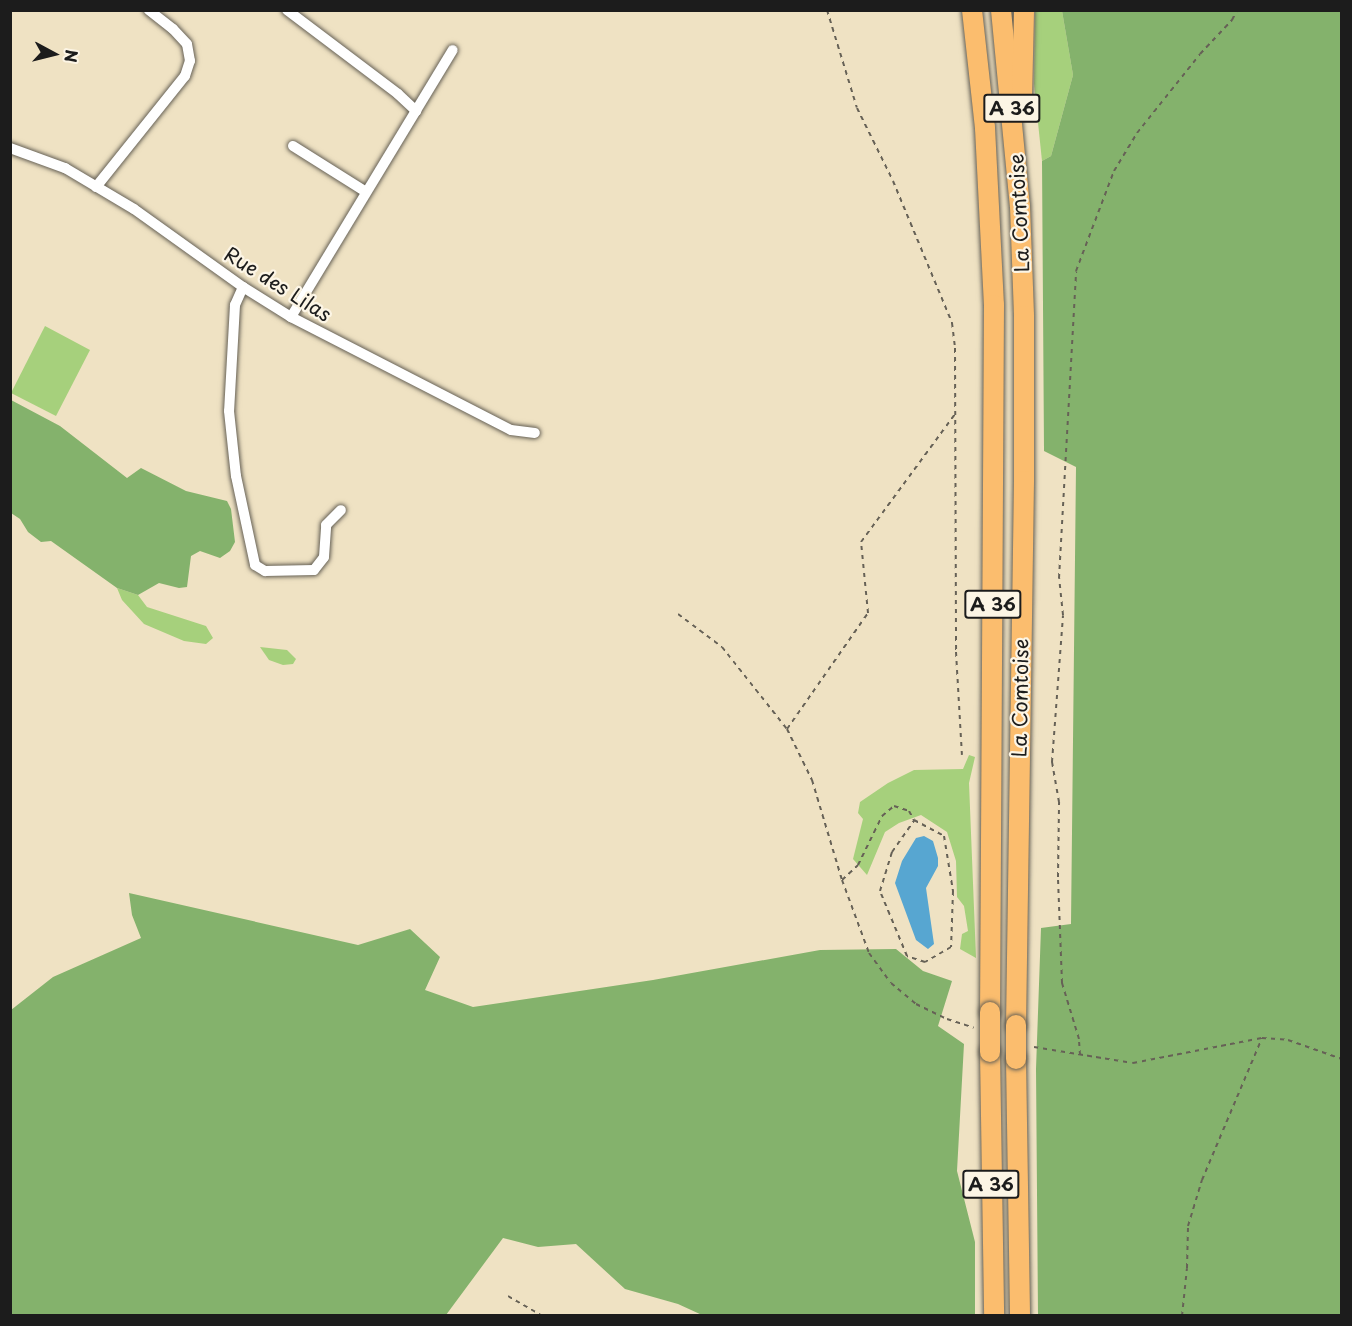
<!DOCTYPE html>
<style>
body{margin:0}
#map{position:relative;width:1352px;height:1326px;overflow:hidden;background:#efe2c3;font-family:"Playpen Sans",sans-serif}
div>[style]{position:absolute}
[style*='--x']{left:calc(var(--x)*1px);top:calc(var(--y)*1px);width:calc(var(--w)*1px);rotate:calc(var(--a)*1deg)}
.green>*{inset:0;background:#a6d07c}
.forest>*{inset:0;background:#84b26c}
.water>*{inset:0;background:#57a6d1}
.path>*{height:2px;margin-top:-1px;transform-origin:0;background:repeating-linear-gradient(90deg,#666156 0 4.5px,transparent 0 9px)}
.roads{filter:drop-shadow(0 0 2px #666156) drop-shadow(0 0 2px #666156)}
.minor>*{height:10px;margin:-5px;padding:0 5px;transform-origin:5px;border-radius:5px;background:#fff}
.motorway>*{height:20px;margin:-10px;padding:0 10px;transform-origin:10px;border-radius:10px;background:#fbbd6e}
.bridges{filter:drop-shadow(0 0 2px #666156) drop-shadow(0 0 2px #666156)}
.motorway-bridge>*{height:20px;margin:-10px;padding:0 10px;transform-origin:10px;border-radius:10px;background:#fbbd6e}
span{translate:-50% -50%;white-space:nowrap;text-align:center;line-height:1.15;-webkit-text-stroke:4.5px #fcf5e5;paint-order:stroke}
.shield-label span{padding:2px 4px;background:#fcf5e5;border:2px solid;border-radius:4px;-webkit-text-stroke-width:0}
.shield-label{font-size:18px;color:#1c1c1c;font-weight:700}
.street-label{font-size:20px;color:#1c1c1c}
.frame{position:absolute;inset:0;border:12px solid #1c1c1c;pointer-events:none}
.north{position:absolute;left:24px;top:24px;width:60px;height:60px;-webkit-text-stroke:4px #fcf5e5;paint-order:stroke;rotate:97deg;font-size:16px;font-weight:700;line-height:24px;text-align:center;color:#1c1c1c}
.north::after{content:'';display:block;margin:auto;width:21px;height:27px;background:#1c1c1c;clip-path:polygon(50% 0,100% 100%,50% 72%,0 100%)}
</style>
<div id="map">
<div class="green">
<div style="clip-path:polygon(1035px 11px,1062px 11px,1073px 75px,1051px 156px,1042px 161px,1034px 84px)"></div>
<div style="clip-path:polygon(45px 326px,90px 350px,56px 416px,11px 393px)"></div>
<div style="clip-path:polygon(117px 588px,138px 595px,147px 607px,206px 626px,213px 638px,206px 644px,184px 641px,144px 624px,122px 600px)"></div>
<div style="clip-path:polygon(260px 647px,287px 650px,296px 659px,293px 664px,283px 665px,269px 660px)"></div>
<div style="clip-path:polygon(969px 755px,975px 757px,969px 783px,976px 958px,960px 949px,962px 934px,968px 931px,964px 906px,957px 897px,956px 861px,947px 832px,921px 815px,899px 823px,885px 832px,867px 875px,853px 859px,863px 819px,858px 813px,860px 802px,888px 783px,914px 770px,963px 769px)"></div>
</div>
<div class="forest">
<div style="clip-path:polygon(1062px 11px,1341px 11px,1341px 1315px,1038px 1315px,1036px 1069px,1041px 928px,1071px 924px,1076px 467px,1044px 451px,1042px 161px,1051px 156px,1073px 75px)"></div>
<div style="clip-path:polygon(11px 400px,60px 426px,127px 478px,141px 468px,186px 491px,227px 501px,231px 509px,235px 542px,230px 551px,220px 558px,200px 551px,191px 556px,187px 587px,179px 588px,159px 583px,138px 595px,117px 588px,51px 541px,41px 542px,28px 532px,20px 519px,11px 513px)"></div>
<div style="clip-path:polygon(129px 893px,358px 945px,410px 929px,440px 957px,425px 990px,473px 1007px,653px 980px,820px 950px,896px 949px,923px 971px,952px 981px,938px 1026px,964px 1044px,957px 1171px,975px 1242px,975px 1315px,702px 1315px,678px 1304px,625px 1289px,576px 1244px,538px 1247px,503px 1238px,446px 1315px,11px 1315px,11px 1010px,53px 977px,141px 938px,132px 915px)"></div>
</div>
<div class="water">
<div style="clip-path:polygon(924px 836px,933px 841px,938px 858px,938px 866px,926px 888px,934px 944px,928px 949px,916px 940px,895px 883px,902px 861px,916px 838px)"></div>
</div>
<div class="path">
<div style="--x:827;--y:10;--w:102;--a:73"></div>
<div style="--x:857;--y:108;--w:81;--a:63.7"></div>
<div style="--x:893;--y:181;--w:154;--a:67.4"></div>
<div style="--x:952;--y:323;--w:25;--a:83"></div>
<div style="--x:955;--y:348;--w:304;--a:89.8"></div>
<div style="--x:956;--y:652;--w:103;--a:86.7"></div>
<div style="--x:678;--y:614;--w:55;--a:36.9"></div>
<div style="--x:722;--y:647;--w:105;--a:51.6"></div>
<div style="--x:787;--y:729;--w:57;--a:63.9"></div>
<div style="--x:812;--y:780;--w:104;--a:73.3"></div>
<div style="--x:842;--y:880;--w:22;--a:-43"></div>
<div style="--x:858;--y:865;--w:55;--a:-63.9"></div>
<div style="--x:882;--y:816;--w:16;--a:-40"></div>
<div style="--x:894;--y:806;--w:16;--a:18"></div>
<div style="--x:909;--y:811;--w:10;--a:61"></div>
<div style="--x:914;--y:820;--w:34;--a:28"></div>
<div style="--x:944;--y:836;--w:56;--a:80.7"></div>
<div style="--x:953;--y:891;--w:56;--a:92"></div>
<div style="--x:951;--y:947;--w:30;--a:150"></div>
<div style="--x:925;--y:962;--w:19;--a:-162"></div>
<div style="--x:907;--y:956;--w:70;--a:-112.6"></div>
<div style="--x:880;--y:891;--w:41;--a:-72.9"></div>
<div style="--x:892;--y:852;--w:39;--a:-55"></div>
<div style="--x:787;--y:729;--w:141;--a:-55.1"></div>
<div style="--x:868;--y:613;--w:71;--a:-95.6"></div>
<div style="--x:861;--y:542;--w:159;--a:-53.7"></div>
<div style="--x:842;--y:880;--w:78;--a:69.7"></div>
<div style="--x:869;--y:953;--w:37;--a:54"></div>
<div style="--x:891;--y:983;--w:33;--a:40"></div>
<div style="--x:916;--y:1004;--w:34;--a:26"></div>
<div style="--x:947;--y:1019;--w:28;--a:18"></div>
<div style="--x:1034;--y:1047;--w:100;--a:9.2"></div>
<div style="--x:1133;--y:1063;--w:131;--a:-11"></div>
<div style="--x:1262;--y:1038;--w:26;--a:4"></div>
<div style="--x:1288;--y:1040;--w:57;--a:19.4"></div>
<div style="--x:1080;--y:1055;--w:16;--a:-94"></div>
<div style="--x:1079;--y:1039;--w:59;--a:-106.9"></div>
<div style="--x:1062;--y:983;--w:106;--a:-92.2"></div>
<div style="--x:1058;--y:877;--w:75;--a:-89.2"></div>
<div style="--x:1059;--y:802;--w:41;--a:-99.9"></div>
<div style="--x:1052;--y:762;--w:147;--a:-85.7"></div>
<div style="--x:1063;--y:615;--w:37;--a:-96"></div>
<div style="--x:1059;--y:578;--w:307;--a:-86.8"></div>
<div style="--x:1076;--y:271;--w:107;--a:-69.2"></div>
<div style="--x:1114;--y:171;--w:44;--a:-58.8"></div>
<div style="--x:1137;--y:133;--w:101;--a:-51.4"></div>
<div style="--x:1200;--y:54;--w:47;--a:-46.7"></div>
<div style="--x:1232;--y:20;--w:11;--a:-63"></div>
<div style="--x:508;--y:1296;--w:39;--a:30"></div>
<div style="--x:1182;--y:1316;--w:48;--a:-84.1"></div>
<div style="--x:1187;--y:1268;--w:42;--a:-88.6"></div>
<div style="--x:1188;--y:1226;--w:48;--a:-73.1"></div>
<div style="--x:1202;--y:1180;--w:154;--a:-67.1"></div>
</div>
<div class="roads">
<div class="minor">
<div style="--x:287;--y:10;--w:139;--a:37.1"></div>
<div style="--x:398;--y:94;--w:25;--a:43"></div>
<div style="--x:293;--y:146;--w:86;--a:32.2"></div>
<div style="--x:10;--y:148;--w:59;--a:20"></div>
<div style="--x:65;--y:168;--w:80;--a:30.7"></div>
<div style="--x:134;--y:209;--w:134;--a:35.6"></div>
<div style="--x:243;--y:287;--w:57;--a:32"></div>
<div style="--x:291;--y:317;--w:247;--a:27.2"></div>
<div style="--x:511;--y:430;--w:24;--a:7"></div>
<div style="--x:96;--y:187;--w:142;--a:-51.3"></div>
<div style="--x:185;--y:76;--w:16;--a:-72"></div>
<div style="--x:190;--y:61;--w:17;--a:-100"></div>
<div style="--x:187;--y:44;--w:21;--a:-133"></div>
<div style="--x:173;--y:29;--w:31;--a:-142"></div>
<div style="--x:243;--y:287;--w:20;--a:114"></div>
<div style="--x:235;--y:305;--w:106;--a:93.2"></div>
<div style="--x:229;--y:411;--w:65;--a:83.9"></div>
<div style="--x:236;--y:476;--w:91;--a:77.9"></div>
<div style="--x:255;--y:565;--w:12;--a:31"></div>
<div style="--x:265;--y:571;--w:49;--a:-1.2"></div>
<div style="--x:314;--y:570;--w:16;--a:-52"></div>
<div style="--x:324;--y:557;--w:32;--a:-86"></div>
<div style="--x:326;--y:525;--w:21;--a:-45"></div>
<div style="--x:291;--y:317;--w:312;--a:-58.8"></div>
</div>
<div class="motorway">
<div style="--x:972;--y:10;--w:119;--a:83.7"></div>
<div style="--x:985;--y:128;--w:177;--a:87.1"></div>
<div style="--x:994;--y:305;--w:707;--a:90.32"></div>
<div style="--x:1001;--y:10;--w:197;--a:84.5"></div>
<div style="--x:1020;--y:206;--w:110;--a:87.9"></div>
<div style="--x:1024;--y:316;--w:165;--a:90"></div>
<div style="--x:1024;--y:481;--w:544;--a:90.84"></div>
<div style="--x:1022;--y:99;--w:89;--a:-88.7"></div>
<div style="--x:990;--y:1052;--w:264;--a:89.1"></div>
<div style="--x:1016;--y:1059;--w:257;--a:89.1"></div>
</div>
</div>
<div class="bridges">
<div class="motorway-bridge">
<div style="--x:990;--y:1012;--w:40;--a:90"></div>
<div style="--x:1016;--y:1025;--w:34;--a:90"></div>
</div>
</div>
<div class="shield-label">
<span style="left:1012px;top:108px">A 36</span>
<span style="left:993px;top:604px">A 36</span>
<span style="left:991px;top:1184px">A 36</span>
</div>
<div class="street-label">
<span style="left:1019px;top:213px;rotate:-93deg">La Comtoise</span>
<span style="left:278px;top:284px;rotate:32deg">Rue des Lilas</span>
<span style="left:1020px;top:698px;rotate:-89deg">La Comtoise</span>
</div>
<div class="frame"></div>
<div class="north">N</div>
</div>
